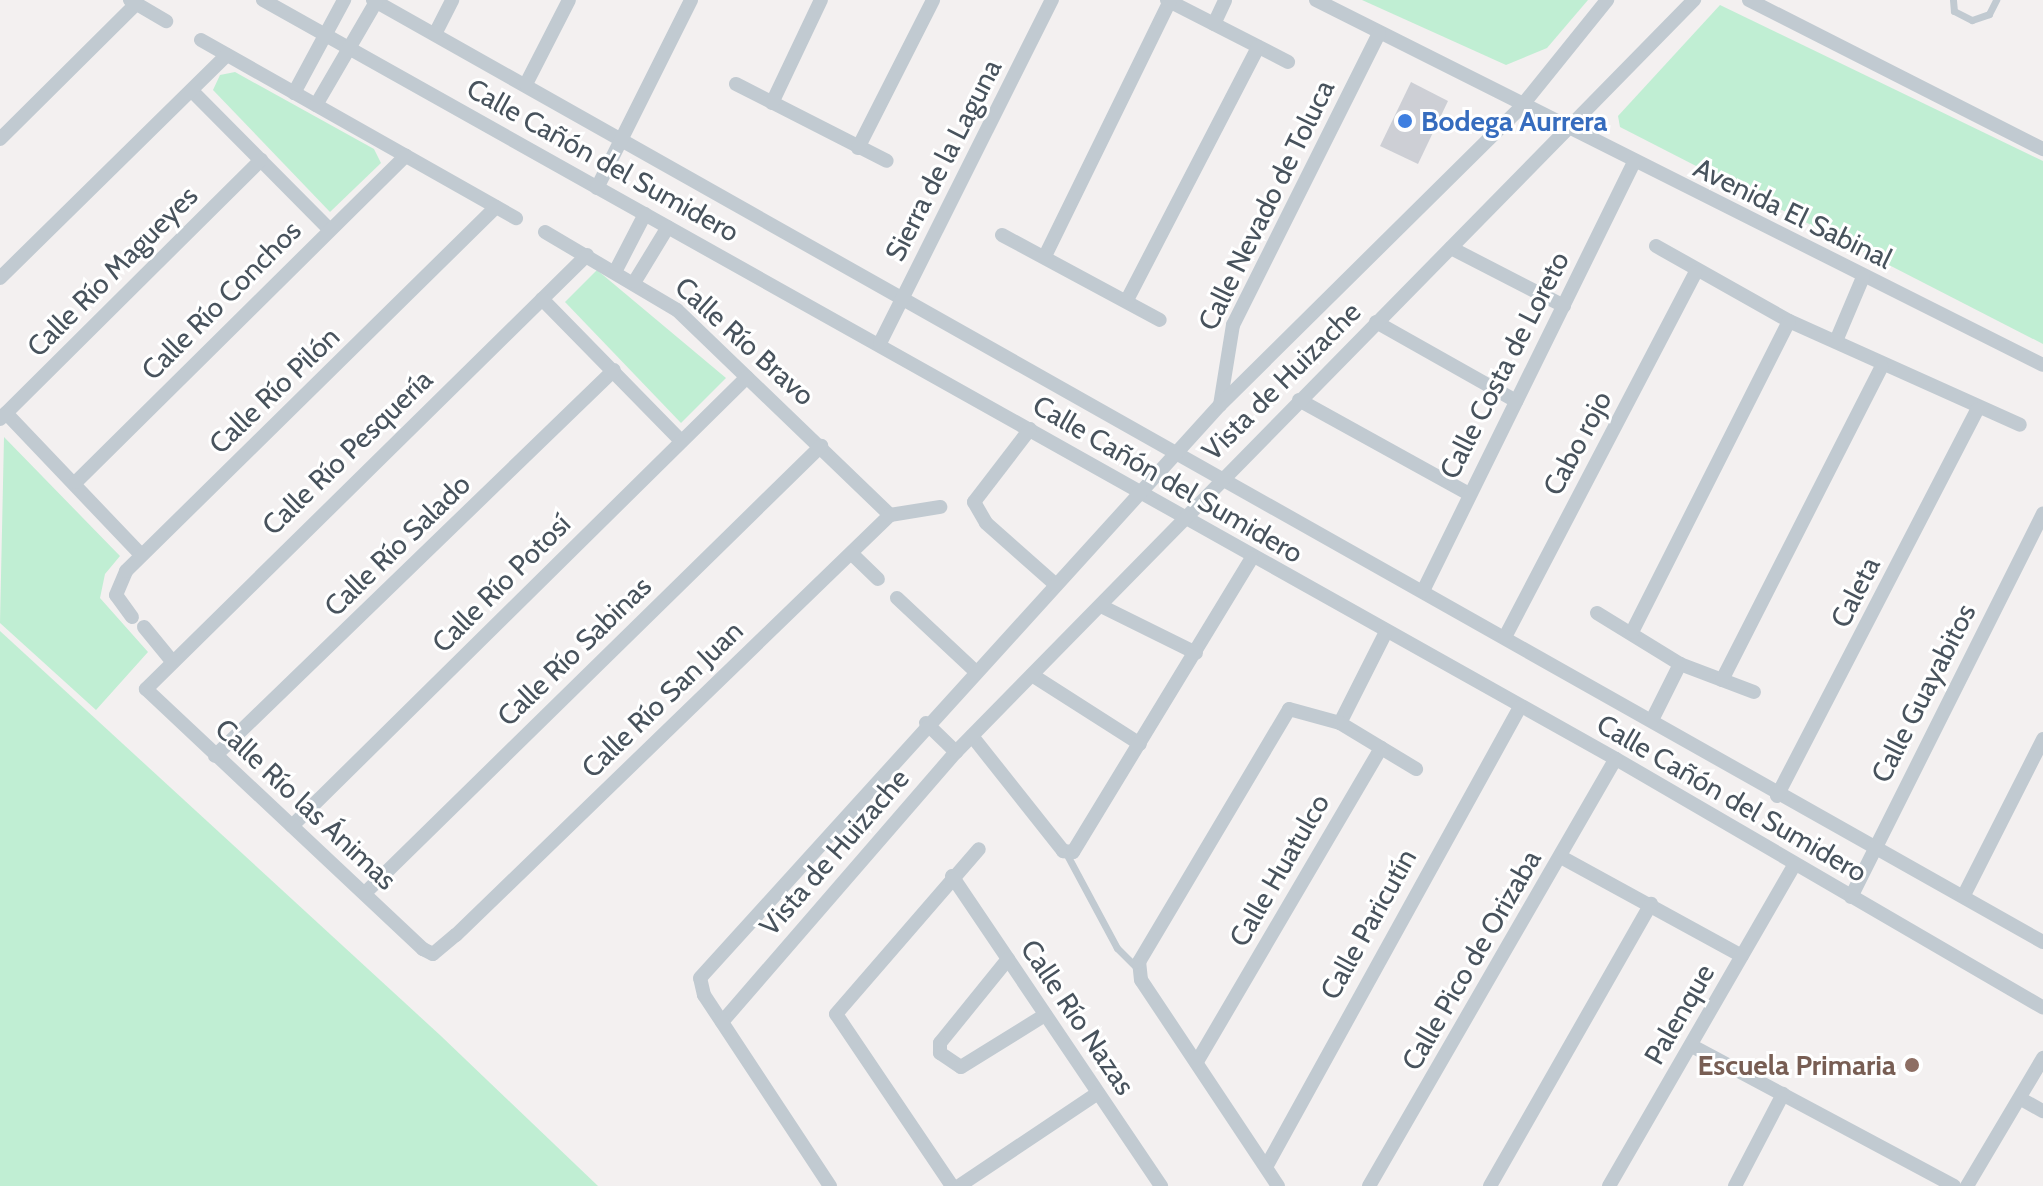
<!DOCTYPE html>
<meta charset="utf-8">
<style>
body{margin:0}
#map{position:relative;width:2043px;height:1186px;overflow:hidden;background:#f3f0f0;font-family:Cabin,sans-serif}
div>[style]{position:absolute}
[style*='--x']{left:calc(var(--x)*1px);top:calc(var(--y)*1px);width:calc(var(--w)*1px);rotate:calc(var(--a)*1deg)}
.green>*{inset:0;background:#c0eed3}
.building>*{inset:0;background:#cdcfd5}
.lane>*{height:7px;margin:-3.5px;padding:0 3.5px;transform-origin:3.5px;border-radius:3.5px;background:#c1cad1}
.street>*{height:14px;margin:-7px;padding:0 7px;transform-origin:7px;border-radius:7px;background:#c1cad1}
.dots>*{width:22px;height:22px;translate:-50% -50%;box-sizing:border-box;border:4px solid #fff;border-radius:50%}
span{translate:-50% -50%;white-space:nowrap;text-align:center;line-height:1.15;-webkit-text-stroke:6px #fff;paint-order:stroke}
.shop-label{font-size:28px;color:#366cbe;font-weight:700}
.left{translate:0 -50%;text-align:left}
.street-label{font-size:28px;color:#48535d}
.education-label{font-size:28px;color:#785e54;font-weight:700}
.right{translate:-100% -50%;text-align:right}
</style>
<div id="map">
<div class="green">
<div style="clip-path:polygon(1362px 0,1588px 0,1547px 48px,1506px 65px)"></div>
<div style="clip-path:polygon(1720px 5px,2043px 161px,2043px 344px,1620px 127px,1618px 116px)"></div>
<div style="clip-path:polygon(235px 72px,374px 149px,381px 163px,330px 212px,213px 90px,220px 75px)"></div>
<div style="clip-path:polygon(597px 270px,726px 378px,681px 423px,565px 302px)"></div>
<div style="clip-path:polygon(4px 437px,120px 556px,105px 574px,100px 598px,148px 652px,96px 710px,0 623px)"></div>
<div style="clip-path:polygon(0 631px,441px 1036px,598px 1186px,0 1186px)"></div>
</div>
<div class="building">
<div style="clip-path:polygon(1411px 82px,1448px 101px,1418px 164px,1380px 146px)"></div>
</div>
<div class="lane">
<div style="--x:1953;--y:0;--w:11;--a:85"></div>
<div style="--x:1954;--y:11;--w:20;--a:27"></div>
<div style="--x:1972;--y:20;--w:18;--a:-19"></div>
<div style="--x:1989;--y:14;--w:16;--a:-63"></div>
<div style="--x:1066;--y:853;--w:108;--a:61.8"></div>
<div style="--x:1117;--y:948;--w:28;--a:45"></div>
</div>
<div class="street">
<div style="--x:130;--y:0;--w:42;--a:30.3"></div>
<div style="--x:263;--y:0;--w:1551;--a:29.29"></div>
<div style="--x:1616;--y:759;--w:494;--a:30.2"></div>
<div style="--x:373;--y:0;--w:1917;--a:29.43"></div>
<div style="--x:1167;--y:0;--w:136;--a:27.1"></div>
<div style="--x:1316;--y:0;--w:813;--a:26.66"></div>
<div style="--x:1749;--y:0;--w:330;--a:26.9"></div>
<div style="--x:1214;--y:24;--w:26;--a:-65"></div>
<div style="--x:435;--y:34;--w:38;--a:-63"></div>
<div style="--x:201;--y:40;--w:362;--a:29.5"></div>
<div style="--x:526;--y:84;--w:94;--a:-62.9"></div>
<div style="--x:736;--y:84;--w:169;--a:27"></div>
<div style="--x:193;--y:92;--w:193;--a:45.2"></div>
<div style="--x:294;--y:93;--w:106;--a:-61.7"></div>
<div style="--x:772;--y:103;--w:114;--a:-64.6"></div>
<div style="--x:316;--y:105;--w:119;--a:-59.8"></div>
<div style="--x:0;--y:139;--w:192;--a:-44.8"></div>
<div style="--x:858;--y:148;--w:166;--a:-63.1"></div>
<div style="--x:597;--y:188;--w:210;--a:-63.4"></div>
<div style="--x:545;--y:232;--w:153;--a:30.6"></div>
<div style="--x:677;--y:310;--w:296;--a:43.9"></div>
<div style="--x:1002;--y:235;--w:179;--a:28.3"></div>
<div style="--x:1656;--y:246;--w:153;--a:29.4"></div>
<div style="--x:1789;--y:321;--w:253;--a:24.2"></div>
<div style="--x:1451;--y:248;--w:127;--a:27.2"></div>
<div style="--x:587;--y:255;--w:619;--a:135.46"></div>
<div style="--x:146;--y:689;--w:380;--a:43.2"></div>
<div style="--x:423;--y:949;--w:11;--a:27"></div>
<div style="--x:433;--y:954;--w:30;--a:-40"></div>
<div style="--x:456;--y:935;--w:604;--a:-44.06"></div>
<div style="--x:890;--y:515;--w:51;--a:-9.1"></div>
<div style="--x:1045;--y:256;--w:284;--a:-63.9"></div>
<div style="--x:616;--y:270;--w:63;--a:-62.6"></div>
<div style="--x:0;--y:278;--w:318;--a:-44.5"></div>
<div style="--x:635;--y:281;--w:63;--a:-58.6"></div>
<div style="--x:542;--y:299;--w:199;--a:45.6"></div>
<div style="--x:1127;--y:300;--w:285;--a:-62.6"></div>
<div style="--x:1376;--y:322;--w:161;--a:29.4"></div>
<div style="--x:1836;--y:341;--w:69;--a:-67.1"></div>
<div style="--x:880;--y:343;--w:384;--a:-63.4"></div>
<div style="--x:1299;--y:400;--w:194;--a:28.9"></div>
<div style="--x:1220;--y:405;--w:81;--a:-80.8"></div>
<div style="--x:1233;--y:325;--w:326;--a:-63.4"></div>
<div style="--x:6;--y:413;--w:196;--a:46.4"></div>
<div style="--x:0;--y:419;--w:368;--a:-44.8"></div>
<div style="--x:1030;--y:429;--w:92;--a:127.5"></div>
<div style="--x:974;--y:502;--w:24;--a:60"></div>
<div style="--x:986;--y:523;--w:92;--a:41.5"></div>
<div style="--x:76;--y:482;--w:464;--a:-44.7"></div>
<div style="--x:852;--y:554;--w:36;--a:44"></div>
<div style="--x:1423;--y:591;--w:476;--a:-63.8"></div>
<div style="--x:897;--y:598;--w:105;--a:43.1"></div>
<div style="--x:1101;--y:606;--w:106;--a:26.3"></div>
<div style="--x:1597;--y:613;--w:97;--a:31.6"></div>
<div style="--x:1680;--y:664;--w:79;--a:20.7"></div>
<div style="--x:132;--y:617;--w:27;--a:-126"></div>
<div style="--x:116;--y:595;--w:26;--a:-67"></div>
<div style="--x:126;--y:571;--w:519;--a:-44.53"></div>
<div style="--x:144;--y:627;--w:43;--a:50.7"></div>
<div style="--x:1632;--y:632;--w:348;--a:-63.2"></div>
<div style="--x:1505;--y:637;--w:411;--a:-62.4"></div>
<div style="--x:1032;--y:675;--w:128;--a:32.6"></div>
<div style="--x:1722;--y:680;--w:352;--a:-63"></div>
<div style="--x:1652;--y:720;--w:63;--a:-63.4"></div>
<div style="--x:926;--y:723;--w:42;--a:44"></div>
<div style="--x:1340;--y:723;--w:100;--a:-63.2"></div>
<div style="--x:972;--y:736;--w:147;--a:51.6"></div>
<div style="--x:1063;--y:851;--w:10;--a:6"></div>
<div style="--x:1073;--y:852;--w:344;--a:-58.7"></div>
<div style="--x:215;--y:756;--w:555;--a:-44.05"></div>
<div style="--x:1777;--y:796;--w:435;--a:-62.6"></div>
<div style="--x:292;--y:826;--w:639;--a:-44.62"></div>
<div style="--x:1561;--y:857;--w:206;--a:28.7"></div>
<div style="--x:952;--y:876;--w:374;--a:56"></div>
<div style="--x:365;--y:893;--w:639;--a:-44.43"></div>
<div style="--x:1964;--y:895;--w:175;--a:-63.1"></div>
<div style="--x:1851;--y:897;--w:429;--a:-63.4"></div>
<div style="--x:1008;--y:959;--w:108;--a:129"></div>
<div style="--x:940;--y:1043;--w:10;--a:90"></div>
<div style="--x:940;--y:1053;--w:25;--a:34"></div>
<div style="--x:961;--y:1067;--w:99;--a:-31.8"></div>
<div style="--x:722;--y:1022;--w:357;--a:-49.1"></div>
<div style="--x:956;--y:752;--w:1054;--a:-45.54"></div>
<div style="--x:1692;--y:1046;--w:297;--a:28.1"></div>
<div style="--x:1198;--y:1060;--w:362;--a:-59.6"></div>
<div style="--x:2021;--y:1099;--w:25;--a:29"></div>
<div style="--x:1266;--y:1167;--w:525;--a:-61.09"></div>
<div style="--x:830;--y:1186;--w:229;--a:-123.4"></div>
<div style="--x:704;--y:995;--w:17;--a:-103"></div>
<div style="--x:700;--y:978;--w:774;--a:-47.78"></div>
<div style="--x:1220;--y:405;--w:422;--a:-44.7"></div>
<div style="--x:1520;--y:108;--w:139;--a:-51.1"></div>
<div style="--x:952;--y:1186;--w:207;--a:-124"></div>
<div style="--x:836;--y:1014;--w:218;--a:-49.1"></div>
<div style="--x:959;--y:1186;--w:167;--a:-33.8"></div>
<div style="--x:1278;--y:1186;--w:247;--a:-123.6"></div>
<div style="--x:1141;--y:980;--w:18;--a:-96"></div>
<div style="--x:1139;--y:962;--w:294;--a:-59.3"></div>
<div style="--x:1289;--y:709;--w:53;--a:15.4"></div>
<div style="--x:1340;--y:723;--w:89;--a:31.2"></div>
<div style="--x:1369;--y:1186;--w:493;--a:-60"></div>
<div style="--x:1490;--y:1186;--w:325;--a:-60.3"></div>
<div style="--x:1609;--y:1186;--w:370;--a:-60"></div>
<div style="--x:1735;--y:1186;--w:104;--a:-62.4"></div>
<div style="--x:1967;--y:1186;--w:149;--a:-59.3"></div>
</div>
<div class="dots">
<div style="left:1405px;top:121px;background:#3f7fe0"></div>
<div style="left:1912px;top:1065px;background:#8d6e63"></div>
</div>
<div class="shop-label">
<span class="left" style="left:1421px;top:121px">Bodega Aurrera</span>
</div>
<div class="street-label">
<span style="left:603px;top:160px;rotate:29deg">Calle Cañón del Sumidero</span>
<span style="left:943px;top:160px;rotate:-63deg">Sierra de la Laguna</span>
<span style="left:1266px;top:205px;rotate:-64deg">Calle Nevado de Toluca</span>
<span style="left:1793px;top:213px;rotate:26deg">Avenida El Sabinal</span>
<span style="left:112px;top:271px;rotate:-45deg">Calle Río Magueyes</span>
<span style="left:221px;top:300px;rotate:-45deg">Calle Río Conchos</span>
<span style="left:745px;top:341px;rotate:42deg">Calle Río Bravo</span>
<span style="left:1504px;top:365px;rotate:-63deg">Calle Costa de Loreto</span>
<span style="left:1281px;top:381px;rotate:-45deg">Vista de Huizache</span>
<span style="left:274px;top:390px;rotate:-44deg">Calle Río Pilón</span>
<span style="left:1577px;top:443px;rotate:-62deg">Cabo rojo</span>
<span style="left:347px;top:452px;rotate:-44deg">Calle Río Pesquería</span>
<span style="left:1168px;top:479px;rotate:30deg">Calle Cañón del Sumidero</span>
<span style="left:397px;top:545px;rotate:-44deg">Calle Río Salado</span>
<span style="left:501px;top:583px;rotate:-45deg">Calle Río Potosí</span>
<span style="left:1855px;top:592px;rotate:-63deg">Caleta</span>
<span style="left:574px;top:651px;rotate:-44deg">Calle Río Sabinas</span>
<span style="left:1923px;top:693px;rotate:-63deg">Calle Guayabitos</span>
<span style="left:662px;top:699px;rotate:-44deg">Calle Río San Juan</span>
<span style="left:1732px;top:798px;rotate:30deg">Calle Cañón del Sumidero</span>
<span style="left:306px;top:804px;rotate:43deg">Calle Río las Ánimas</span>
<span style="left:834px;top:852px;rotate:-49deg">Vista de Huizache</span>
<span style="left:1279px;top:870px;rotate:-60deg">Calle Huatulco</span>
<span style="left:1368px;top:924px;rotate:-61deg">Calle Paricutín</span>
<span style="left:1471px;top:960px;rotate:-60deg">Calle Pico de Orizaba</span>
<span style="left:1679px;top:1014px;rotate:-60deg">Palenque</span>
<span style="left:1078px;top:1017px;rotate:56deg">Calle Río Nazas</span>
</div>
<div class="education-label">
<span class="right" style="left:1896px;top:1065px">Escuela Primaria</span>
</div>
</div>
